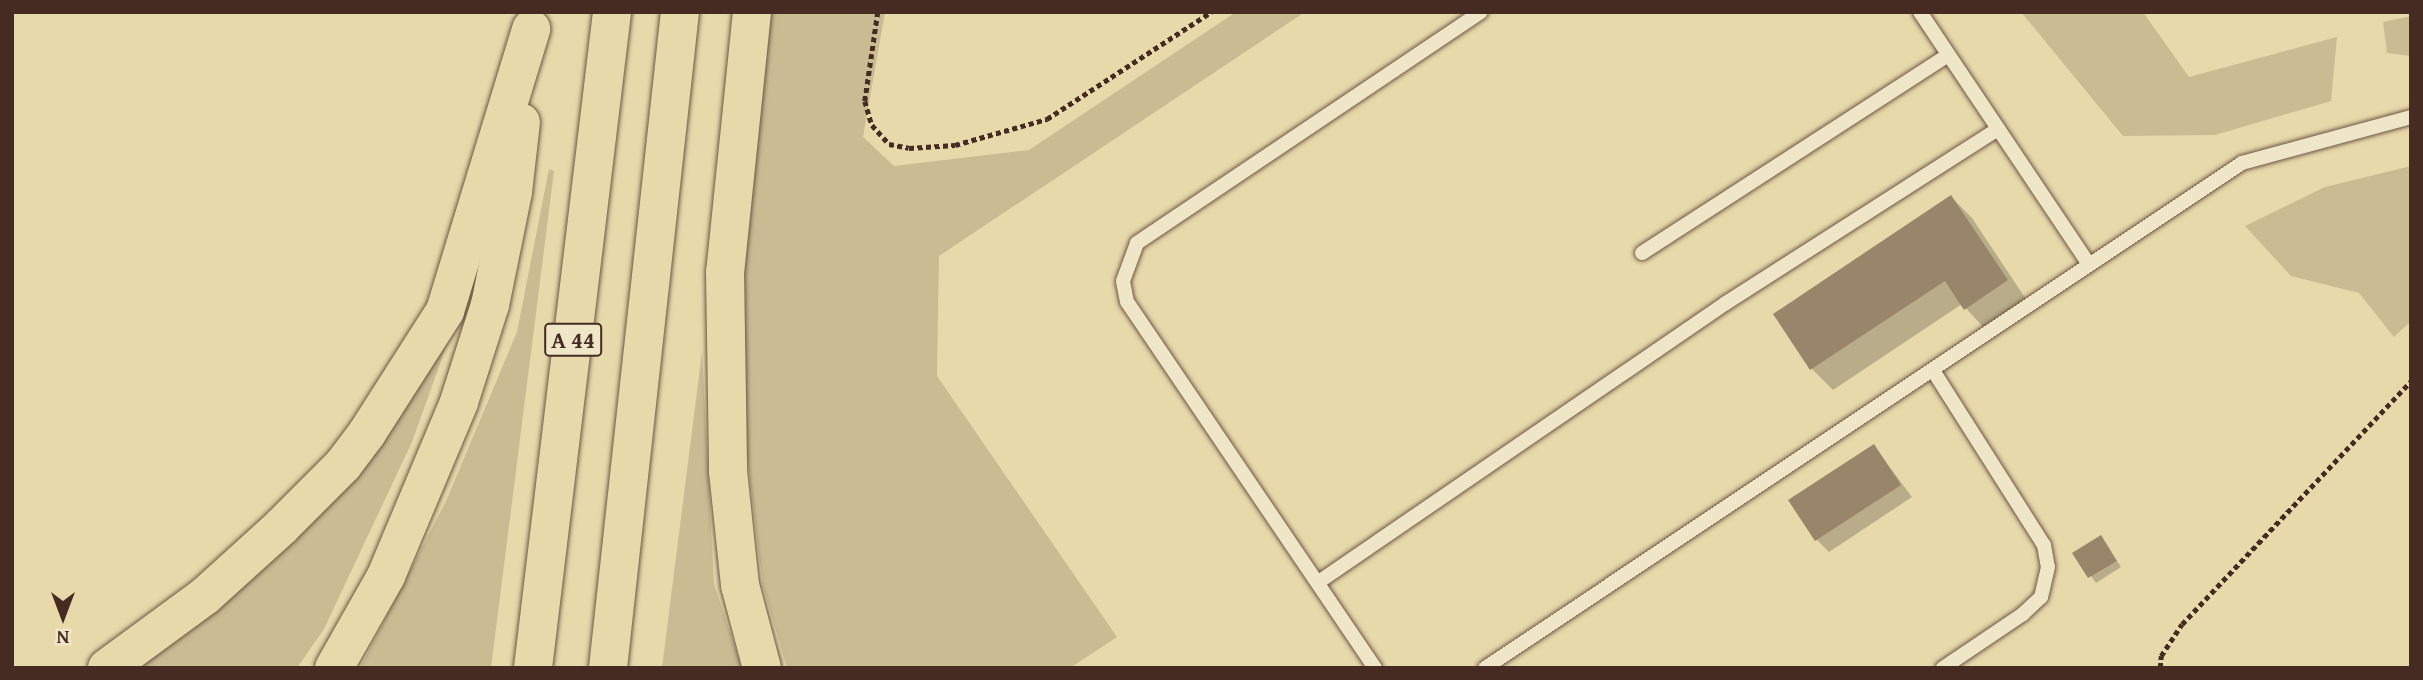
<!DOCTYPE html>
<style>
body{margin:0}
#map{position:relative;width:2423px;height:680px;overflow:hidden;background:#e7d9aa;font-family:"Gentium Book Plus",serif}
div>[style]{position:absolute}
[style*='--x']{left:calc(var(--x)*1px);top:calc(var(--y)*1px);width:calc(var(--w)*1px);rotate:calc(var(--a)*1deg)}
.green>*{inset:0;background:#cbbb93}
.shadow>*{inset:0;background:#0003}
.building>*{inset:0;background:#998569}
.path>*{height:4.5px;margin-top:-2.25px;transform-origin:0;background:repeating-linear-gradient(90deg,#452b22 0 5px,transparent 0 8.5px)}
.roads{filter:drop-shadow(0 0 2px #6e5644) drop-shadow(0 0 2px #6e5644)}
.service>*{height:14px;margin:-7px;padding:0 7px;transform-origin:7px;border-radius:7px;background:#efe6c8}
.motorway>*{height:38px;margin:-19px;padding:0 19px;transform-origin:19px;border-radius:19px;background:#e7d9aa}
span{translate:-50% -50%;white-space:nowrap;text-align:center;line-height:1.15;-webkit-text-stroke:7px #efe6c8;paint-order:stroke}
.shield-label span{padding:2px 5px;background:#efe6c8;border:2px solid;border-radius:5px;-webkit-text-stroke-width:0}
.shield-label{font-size:23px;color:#452b22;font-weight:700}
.frame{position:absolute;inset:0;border:14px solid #452b22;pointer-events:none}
.north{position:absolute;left:28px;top:582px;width:70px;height:70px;-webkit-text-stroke:5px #efe6c8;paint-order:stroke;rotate:180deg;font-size:19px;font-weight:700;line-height:28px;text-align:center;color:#452b22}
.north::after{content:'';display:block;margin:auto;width:24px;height:32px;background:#452b22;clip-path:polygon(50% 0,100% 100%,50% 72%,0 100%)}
</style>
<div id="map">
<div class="green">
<div style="clip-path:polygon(770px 12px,885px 12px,863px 137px,894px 166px,1029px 150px,1236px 12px,1305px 12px,939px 256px,937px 376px,1117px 637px,1070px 668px,787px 668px,763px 586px,744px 430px,745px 203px)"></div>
<div style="clip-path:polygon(2021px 12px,2143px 12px,2189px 77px,2337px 37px,2331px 101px,2215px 135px,2123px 136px)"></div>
<div style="clip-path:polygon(2411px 16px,2411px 56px,2387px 53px,2383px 22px)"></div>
<div style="clip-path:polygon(2411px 166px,2411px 321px,2394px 337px,2359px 293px,2291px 276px,2245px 226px,2325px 187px)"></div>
<div style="clip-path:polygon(549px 169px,554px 171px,491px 668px,360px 668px,446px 501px,517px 332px)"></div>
<div style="clip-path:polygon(456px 319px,412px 442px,324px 629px,297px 668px,133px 668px)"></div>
<div style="clip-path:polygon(702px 352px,714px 584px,742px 668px,662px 668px)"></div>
</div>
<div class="shadow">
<div style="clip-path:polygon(1951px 197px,1972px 218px,2028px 302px,1986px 330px,1962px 304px,1833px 390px,1812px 369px,1775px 314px)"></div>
<div style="clip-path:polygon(1874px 446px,1912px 497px,1829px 552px,1817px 540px)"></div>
<div style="clip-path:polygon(2101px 537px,2121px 567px,2096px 583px,2075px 554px)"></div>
</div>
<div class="building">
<div style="clip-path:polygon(1951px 195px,2008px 280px,1964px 310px,1945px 281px,1810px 370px,1773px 314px)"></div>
<div style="clip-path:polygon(1874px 444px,1901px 485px,1815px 541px,1788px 500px)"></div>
<div style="clip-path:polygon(2101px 535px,2117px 561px,2088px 578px,2072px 553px)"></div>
</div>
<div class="path">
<div style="--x:878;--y:12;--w:90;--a:98.3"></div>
<div style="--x:865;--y:101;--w:25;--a:74"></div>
<div style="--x:872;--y:125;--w:25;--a:48"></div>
<div style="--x:889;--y:144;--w:20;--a:11"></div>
<div style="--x:909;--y:148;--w:46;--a:-3.7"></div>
<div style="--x:955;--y:145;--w:96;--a:-15.8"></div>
<div style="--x:1047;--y:119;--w:196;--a:-33.1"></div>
<div style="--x:2160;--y:668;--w:12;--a:-85"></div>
<div style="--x:2161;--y:656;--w:38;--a:-57"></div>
<div style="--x:2182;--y:624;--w:334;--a:-46.7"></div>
</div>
<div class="roads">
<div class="service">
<div style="--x:1920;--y:12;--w:302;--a:56.2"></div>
<div style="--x:1642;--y:253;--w:364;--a:-32.9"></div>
<div style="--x:1934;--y:372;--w:205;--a:57.6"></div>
<div style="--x:2044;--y:545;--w:22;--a:80"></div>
<div style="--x:2048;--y:567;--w:31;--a:103"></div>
<div style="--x:2041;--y:597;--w:25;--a:137"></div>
<div style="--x:2023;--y:614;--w:97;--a:146"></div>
<div style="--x:1320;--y:581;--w:492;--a:-34.4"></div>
<div style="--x:1726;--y:303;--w:323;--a:-32.6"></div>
<div style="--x:1375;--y:668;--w:442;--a:-124.1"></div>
<div style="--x:1127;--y:302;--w:21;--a:-101"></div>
<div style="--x:1123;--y:281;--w:40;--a:-69.8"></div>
<div style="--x:1137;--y:243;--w:414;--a:-33.9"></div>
<div style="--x:1485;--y:668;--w:910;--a:-33.71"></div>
<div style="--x:2242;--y:163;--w:175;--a:-15.2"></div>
</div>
<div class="motorway">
<div style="--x:752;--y:12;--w:261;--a:95.9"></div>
<div style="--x:725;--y:272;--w:199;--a:89.1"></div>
<div style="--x:728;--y:471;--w:115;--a:84"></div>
<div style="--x:740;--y:585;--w:86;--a:75.2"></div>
<div style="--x:107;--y:668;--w:122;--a:-36.3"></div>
<div style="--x:205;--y:596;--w:103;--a:-42.2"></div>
<div style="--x:281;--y:527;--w:88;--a:-45"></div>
<div style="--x:343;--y:465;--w:40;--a:-53"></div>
<div style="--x:367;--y:433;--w:145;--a:-57.4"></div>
<div style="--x:445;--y:311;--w:295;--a:-73"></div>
<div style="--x:334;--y:668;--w:106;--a:-60.5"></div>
<div style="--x:386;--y:576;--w:189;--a:-67.2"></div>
<div style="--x:459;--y:402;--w:102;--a:-72.3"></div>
<div style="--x:490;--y:305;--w:115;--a:-78.5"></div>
<div style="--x:513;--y:192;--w:70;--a:-83.5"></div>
<div style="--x:533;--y:668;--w:661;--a:-83.13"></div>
<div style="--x:608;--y:668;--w:660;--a:-83.74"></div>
</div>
</div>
<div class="shield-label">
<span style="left:573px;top:340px">A 44</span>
</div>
<div class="frame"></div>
<div class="north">N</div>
</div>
